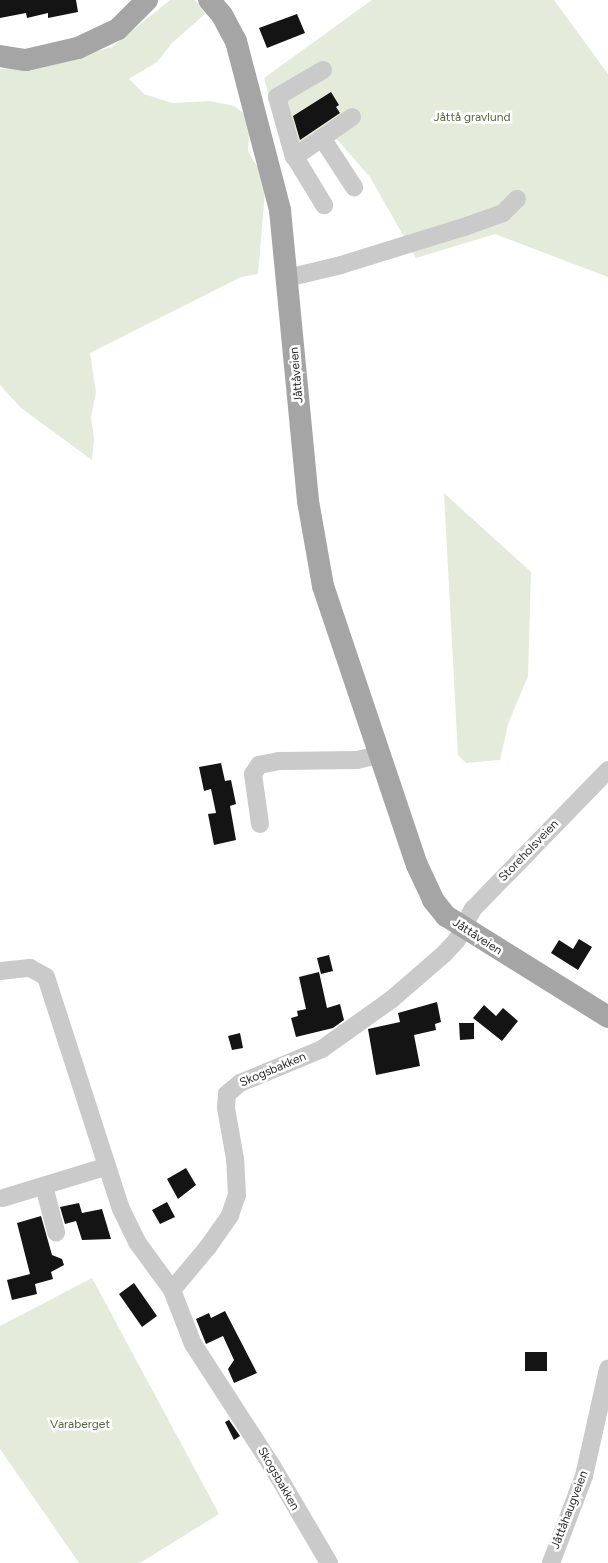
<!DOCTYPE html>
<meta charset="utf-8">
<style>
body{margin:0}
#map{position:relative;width:608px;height:1563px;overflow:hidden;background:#fff;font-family:Figtree,sans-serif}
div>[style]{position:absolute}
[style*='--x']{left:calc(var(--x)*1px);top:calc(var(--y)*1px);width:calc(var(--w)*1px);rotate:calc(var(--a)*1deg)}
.green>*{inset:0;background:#e4ebda}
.building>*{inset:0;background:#141414}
.minor>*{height:18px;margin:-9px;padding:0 9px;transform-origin:9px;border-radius:9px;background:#cacaca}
.major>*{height:22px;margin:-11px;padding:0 11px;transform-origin:11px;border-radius:11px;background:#a5a5a5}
span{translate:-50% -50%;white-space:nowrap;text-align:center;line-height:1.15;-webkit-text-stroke:5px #fff;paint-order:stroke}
.park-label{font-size:12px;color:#54683a}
.street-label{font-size:12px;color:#2d2d2d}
</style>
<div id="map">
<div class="green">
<div style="clip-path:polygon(170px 0,195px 0,205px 14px,172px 43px,157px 62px,129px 79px,144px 94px,172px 103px,210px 101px,234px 106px,250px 118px,248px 152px,266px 180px,258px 274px,241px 277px,90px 353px,96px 392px,91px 418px,94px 438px,92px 460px,21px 408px,0 385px,0 69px,43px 66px,112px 47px)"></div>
<div style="clip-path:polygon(372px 0,554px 0,608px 74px,608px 277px,495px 234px,416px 258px,370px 177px,327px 128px,285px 156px,264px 78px)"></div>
<div style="clip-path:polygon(444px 493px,531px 572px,528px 676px,508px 724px,500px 760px,466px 763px,458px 755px)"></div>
<div style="clip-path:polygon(92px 1278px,219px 1514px,140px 1563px,79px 1563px,0 1449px,0 1326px)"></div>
</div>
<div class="building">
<div style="clip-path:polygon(0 0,76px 0,78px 12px,48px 18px,48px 13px,27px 18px,26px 13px,0 18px)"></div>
<div style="clip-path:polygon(297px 14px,305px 33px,267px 48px,259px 28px)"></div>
<div style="clip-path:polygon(331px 92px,339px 105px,336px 107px,340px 113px,300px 140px,293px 116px)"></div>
<div style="clip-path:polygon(221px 763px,225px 781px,231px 780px,236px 804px,230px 806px,236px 840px,214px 845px,208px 814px,216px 813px,211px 789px,204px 791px,199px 767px)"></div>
<div style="clip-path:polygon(579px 939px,592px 947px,578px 970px,551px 953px,559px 940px,573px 949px)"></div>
<div style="clip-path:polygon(329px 955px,333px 971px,321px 974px,317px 958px)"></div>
<div style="clip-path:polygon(319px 972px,327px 1008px,340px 1004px,344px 1020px,333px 1028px,296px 1037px,291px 1018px,298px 1016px,297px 1011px,306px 1009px,299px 977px)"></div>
<div style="clip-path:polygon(437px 1002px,441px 1022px,435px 1024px,436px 1030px,414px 1035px,420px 1066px,376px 1075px,368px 1029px,400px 1022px,398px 1013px)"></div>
<div style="clip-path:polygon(484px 1005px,496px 1016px,503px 1008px,518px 1021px,502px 1041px,473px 1018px)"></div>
<div style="clip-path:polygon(459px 1023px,474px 1023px,474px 1039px,460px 1040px)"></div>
<div style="clip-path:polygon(240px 1033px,243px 1048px,232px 1050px,228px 1036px)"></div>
<div style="clip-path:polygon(186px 1168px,196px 1185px,178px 1199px,167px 1179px)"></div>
<div style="clip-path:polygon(167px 1202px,175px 1217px,160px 1224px,152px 1210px)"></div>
<div style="clip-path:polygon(79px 1203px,82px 1213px,102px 1209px,111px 1239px,82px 1240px,76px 1221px,65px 1224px,60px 1207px)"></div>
<div style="clip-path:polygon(41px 1216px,52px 1255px,62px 1259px,64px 1265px,51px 1272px,53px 1279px,35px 1284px,37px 1294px,12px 1300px,7px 1280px,30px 1274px,17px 1223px)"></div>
<div style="clip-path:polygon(134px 1283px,157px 1316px,142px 1327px,119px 1294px)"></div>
<div style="clip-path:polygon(225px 1311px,257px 1373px,234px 1383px,228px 1369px,234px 1360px,223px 1336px,206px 1344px,196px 1319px,209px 1313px,211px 1318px)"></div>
<div style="clip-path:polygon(525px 1352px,547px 1352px,547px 1371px,525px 1371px)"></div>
<div style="clip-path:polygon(229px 1420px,240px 1436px,234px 1440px,225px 1422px)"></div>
</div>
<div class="minor">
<div style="--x:323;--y:70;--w:53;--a:149.6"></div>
<div style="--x:277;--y:97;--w:59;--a:74.3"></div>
<div style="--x:293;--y:154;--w:60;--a:58.7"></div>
<div style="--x:352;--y:117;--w:37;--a:145"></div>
<div style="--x:322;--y:138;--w:59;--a:56.9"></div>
<div style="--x:294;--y:157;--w:34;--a:-34"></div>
<div style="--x:287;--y:278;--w:56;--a:-13.5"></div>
<div style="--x:341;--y:265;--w:129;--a:-17.2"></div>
<div style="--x:464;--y:227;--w:41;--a:-19.7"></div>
<div style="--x:503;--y:213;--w:20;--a:-45"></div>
<div style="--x:260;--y:824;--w:50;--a:-98"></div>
<div style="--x:253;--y:774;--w:11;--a:-56"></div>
<div style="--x:259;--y:765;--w:20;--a:-11"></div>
<div style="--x:279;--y:761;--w:78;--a:-0.7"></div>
<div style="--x:357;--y:760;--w:23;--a:-13"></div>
<div style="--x:0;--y:971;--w:30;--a:-6"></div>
<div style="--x:30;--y:968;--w:18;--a:29"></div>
<div style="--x:46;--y:977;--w:244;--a:72.1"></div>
<div style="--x:121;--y:1209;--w:37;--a:64"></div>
<div style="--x:137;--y:1242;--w:59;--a:53.9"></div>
<div style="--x:44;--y:1186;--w:48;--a:75.4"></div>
<div style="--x:3;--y:1198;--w:107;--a:-16.9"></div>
<div style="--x:329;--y:1563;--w:113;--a:-120.4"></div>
<div style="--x:272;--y:1466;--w:145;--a:-122.9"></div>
<div style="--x:193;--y:1344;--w:58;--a:-111.3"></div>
<div style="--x:172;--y:1290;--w:56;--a:-50.1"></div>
<div style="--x:208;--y:1247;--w:39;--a:-55"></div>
<div style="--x:230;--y:1215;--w:21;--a:-71"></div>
<div style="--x:237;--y:1195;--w:36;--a:-93"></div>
<div style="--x:235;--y:1159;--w:52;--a:-100"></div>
<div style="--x:226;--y:1108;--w:14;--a:-86"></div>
<div style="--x:227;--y:1094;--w:17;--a:-40"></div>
<div style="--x:240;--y:1083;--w:89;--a:-22.5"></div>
<div style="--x:322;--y:1049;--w:86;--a:-35.5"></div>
<div style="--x:392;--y:999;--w:69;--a:-40.9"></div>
<div style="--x:444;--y:954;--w:19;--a:-47"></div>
<div style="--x:457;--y:940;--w:35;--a:-63"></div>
<div style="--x:473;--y:909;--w:194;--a:-45.8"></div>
<div style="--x:551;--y:1563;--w:93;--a:-69.2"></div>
<div style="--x:584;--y:1476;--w:110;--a:-77.4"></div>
</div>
<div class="major">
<div style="--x:209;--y:0;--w:20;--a:49"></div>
<div style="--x:222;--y:15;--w:30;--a:62"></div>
<div style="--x:236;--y:41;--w:175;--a:75.4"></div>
<div style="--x:280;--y:210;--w:292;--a:84.5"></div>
<div style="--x:308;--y:501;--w:86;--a:80"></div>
<div style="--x:323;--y:586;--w:294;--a:71.4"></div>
<div style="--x:417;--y:865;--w:38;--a:65"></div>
<div style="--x:433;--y:900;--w:21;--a:51"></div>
<div style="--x:446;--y:916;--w:191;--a:31.9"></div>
<div style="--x:0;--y:56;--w:26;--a:9"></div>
<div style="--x:26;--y:60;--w:53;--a:-13"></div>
<div style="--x:78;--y:48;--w:44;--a:-25.4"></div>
<div style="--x:118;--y:29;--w:41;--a:-45"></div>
</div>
<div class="park-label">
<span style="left:472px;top:118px">Jåttå gravlund</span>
<span style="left:80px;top:1425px">Varaberget</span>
</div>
<div class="street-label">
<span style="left:297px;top:375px;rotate:-95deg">Jåttåveien</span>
<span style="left:529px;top:851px;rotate:-46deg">Storeholsveien</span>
<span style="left:477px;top:937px;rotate:33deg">Jåttåveien</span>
<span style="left:273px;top:1070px;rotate:-23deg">Skogsbakken</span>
<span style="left:278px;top:1479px;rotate:60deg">Skogsbakken</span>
<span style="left:570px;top:1510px;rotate:-69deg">Jåttåhaugveien</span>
</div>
</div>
